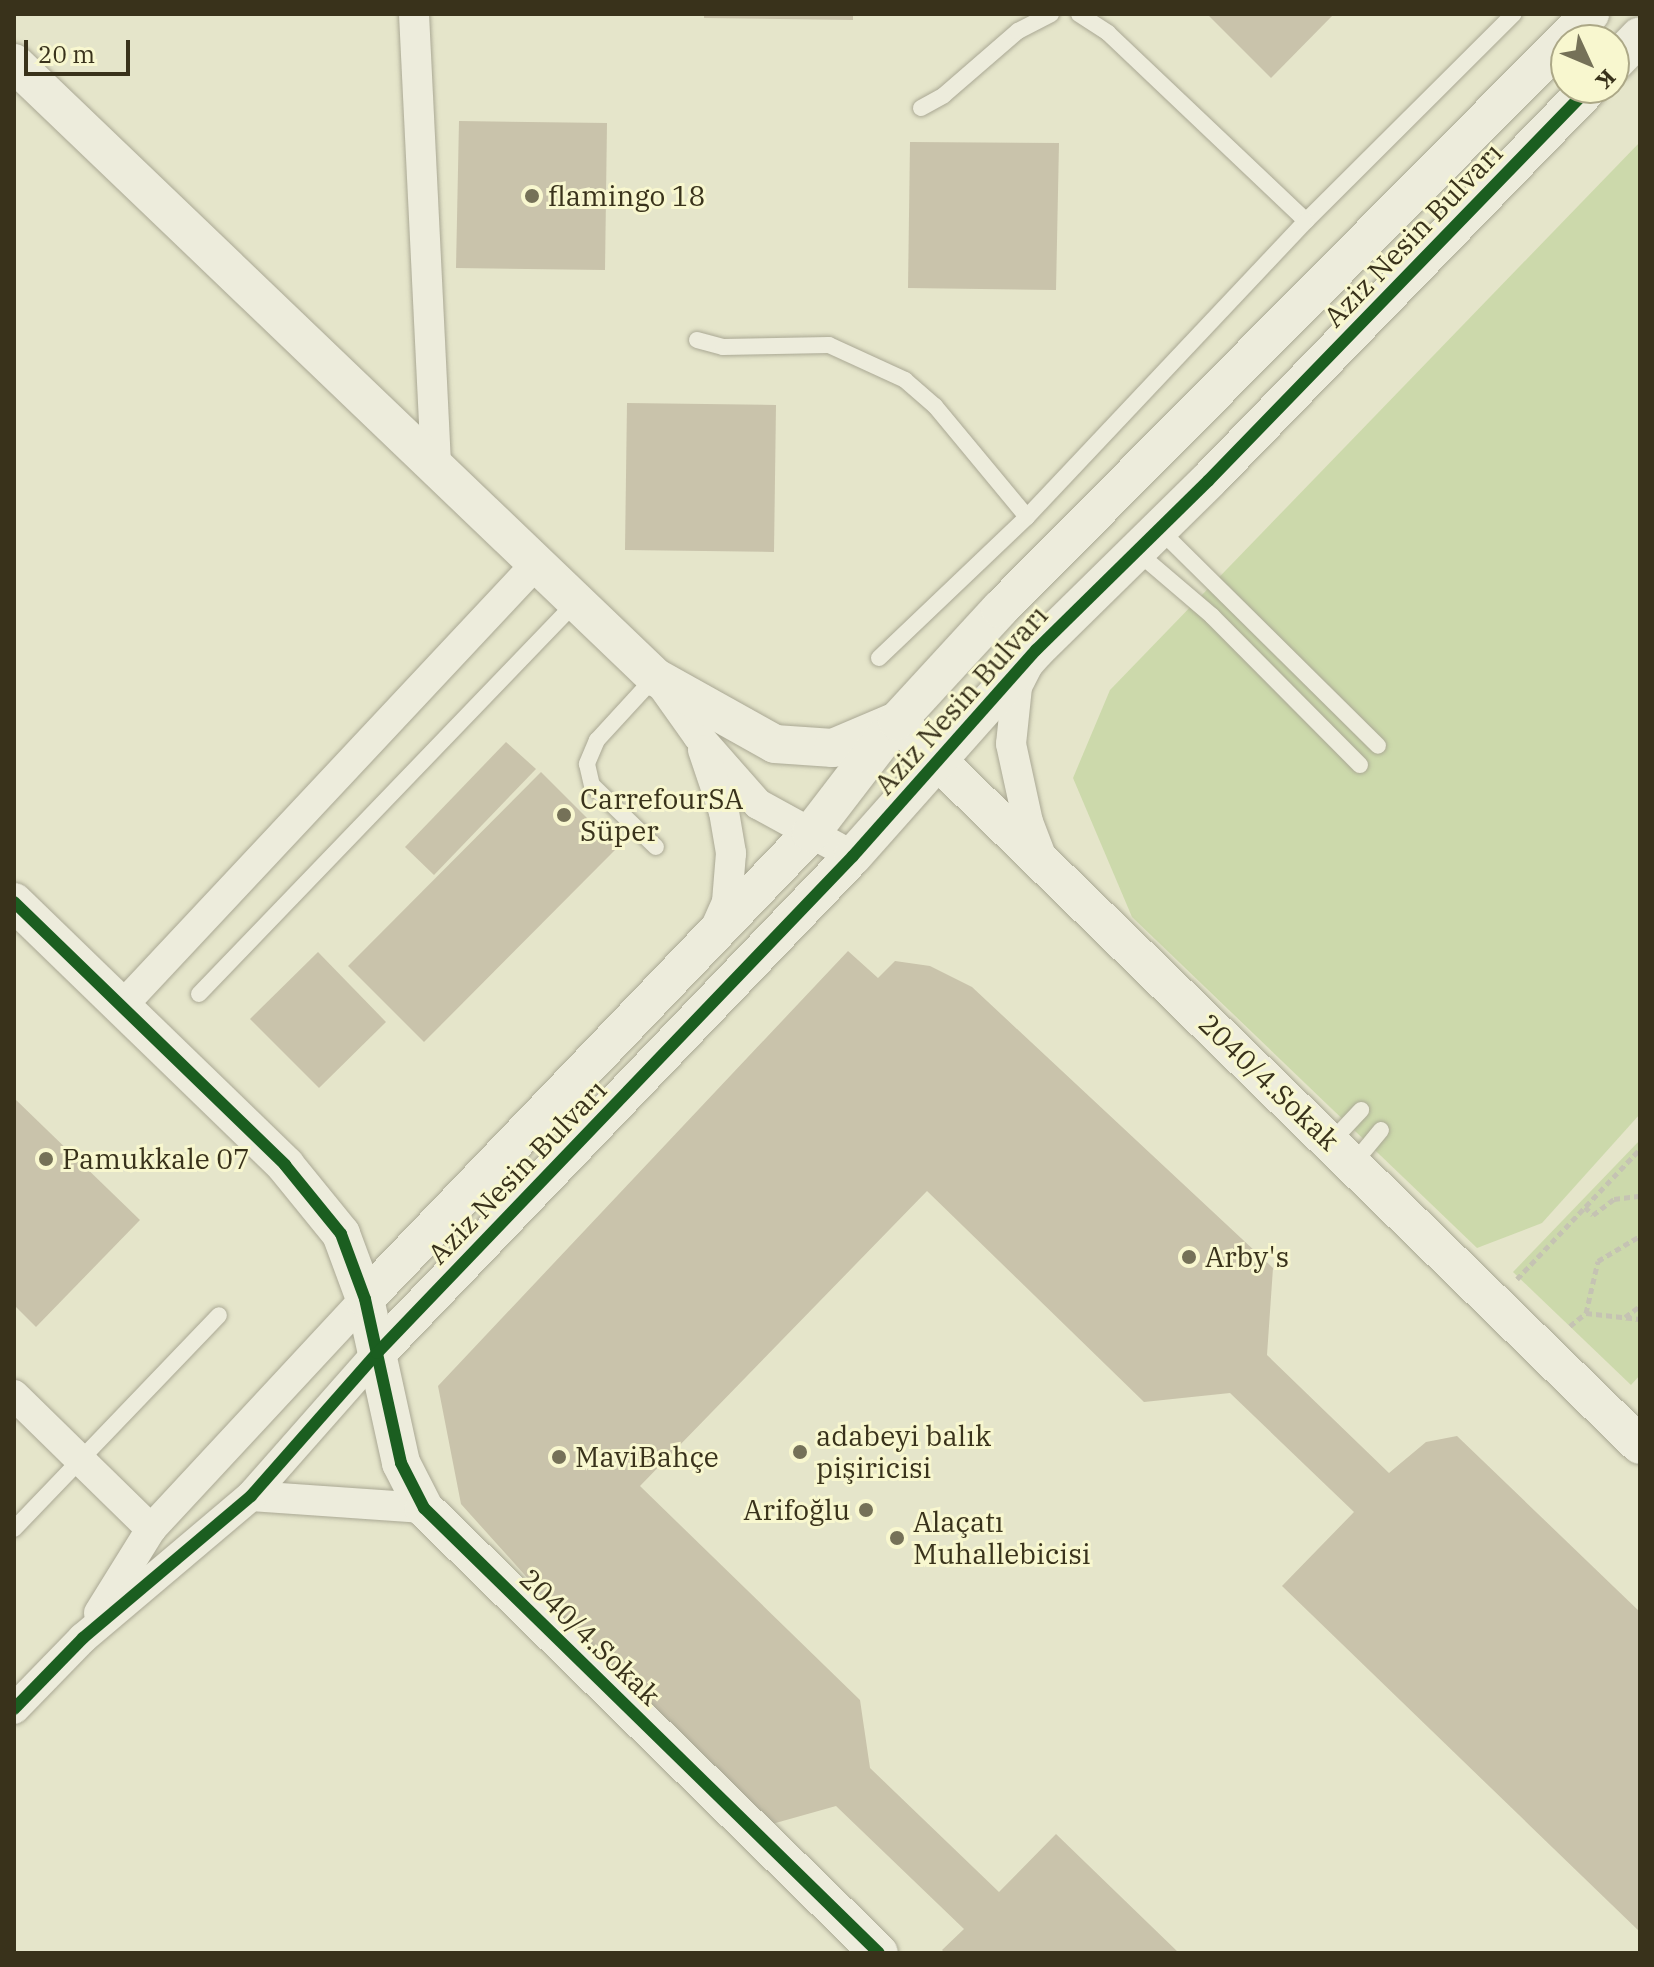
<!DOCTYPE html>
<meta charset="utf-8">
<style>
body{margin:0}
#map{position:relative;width:1654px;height:1967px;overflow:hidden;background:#e5e5ca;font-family:"IBM Plex Serif",serif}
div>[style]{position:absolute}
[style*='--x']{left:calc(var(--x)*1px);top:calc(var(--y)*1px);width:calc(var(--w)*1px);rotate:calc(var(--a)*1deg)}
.green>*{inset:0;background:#ccd9ab}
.building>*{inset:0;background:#c9c3ab}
.path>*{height:5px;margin-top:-2.5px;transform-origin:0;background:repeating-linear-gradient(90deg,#c5c3b3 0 6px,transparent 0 10px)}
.roads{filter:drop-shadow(0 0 2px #aaa894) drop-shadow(0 0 2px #aaa894)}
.service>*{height:16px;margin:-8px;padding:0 8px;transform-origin:8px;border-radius:8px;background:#edecdc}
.minor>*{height:30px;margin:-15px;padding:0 15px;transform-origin:15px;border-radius:15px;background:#edecdc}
.tertiary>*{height:38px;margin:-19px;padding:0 19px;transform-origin:19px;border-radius:19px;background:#edecdc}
.cycleway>*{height:12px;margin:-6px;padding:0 6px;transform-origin:6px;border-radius:6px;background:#1b5e20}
.dots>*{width:22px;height:22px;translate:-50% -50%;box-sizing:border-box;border:4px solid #f8f7cf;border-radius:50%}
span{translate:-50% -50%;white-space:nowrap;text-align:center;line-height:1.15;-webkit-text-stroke:6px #f8f7cf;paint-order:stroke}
.poi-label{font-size:28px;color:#39321b}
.left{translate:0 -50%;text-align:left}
.right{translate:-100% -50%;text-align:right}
.street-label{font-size:28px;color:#39321b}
.frame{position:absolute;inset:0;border:16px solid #39321b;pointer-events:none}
.north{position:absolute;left:1550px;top:24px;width:80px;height:80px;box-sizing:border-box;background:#f8f7cf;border:2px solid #aca887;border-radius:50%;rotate:134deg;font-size:22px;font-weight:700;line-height:32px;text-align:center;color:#39321b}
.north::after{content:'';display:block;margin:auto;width:28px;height:36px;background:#757158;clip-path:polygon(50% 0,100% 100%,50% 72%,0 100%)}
.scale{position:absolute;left:24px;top:40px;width:106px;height:36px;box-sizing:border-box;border:4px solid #39321b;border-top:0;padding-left:10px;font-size:24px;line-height:28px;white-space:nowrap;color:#39321b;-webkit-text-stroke:6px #f8f7cf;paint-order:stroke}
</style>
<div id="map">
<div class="green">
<div style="clip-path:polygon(1640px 142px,1640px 1114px,1542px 1223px,1477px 1248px,1132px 917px,1073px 778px,1110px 690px)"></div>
<div style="clip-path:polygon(1640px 1140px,1640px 1375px,1631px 1385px,1513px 1272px)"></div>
</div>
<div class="building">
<div style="clip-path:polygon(704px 14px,853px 14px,853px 20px,704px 18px)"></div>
<div style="clip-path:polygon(1207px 14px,1334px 14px,1271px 78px)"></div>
<div style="clip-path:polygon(459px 121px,607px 123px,605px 270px,456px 268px)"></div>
<div style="clip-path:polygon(910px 142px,1059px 143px,1056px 290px,908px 288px)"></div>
<div style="clip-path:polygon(627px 403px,776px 405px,774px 552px,625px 550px)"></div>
<div style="clip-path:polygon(506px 742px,536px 769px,434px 875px,405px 847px)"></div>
<div style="clip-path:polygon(541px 772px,617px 848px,424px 1042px,348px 966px)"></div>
<div style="clip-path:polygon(848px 951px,878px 978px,895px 961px,930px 966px,972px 987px,1273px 1268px,1267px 1355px,1389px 1473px,1426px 1442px,1457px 1436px,1640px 1612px,1640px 1932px,1282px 1586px,1354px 1512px,1230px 1393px,1144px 1402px,927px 1191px,640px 1486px,860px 1700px,870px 1768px,999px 1892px,1056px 1834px,1179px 1953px,945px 1953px,942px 1950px,964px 1929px,836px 1806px,772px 1824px,558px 1612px,461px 1504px,438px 1386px)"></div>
<div style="clip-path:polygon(318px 952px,386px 1022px,319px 1088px,250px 1019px)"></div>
<div style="clip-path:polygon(14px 1098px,140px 1220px,36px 1327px,14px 1305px)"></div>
</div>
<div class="path">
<div style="--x:1585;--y:1207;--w:11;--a:45"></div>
<div style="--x:1593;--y:1215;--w:26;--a:-37"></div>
<div style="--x:1614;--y:1199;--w:26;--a:-7"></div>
<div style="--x:1517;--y:1279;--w:179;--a:-46.6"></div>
<div style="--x:1586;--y:1313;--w:53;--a:-77"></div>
<div style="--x:1598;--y:1261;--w:49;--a:-30.8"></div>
<div style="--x:1625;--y:1317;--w:19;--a:-36"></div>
<div style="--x:1570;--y:1326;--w:21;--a:-39"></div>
<div style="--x:1586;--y:1313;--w:54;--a:6.3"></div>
</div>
<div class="roads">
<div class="service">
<div style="--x:1079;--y:14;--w:35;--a:33"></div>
<div style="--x:1108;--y:33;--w:273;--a:43.5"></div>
<div style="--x:1306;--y:221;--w:293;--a:-44.9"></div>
<div style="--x:921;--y:108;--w:26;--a:-29"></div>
<div style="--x:944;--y:95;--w:98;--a:-40.9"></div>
<div style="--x:1018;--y:31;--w:37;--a:-27"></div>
<div style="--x:697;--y:340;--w:27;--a:15"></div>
<div style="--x:723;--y:347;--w:106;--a:-1.1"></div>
<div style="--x:829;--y:345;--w:84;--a:24.7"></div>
<div style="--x:905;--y:380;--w:40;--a:41"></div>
<div style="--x:935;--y:406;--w:144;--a:50.3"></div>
<div style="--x:1159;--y:529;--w:308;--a:44.7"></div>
<div style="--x:1136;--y:551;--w:100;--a:40.5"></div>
<div style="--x:1212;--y:616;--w:210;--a:45.2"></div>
<div style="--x:879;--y:658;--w:204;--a:-43.6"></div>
<div style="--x:1027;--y:517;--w:407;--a:-46.7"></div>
<div style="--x:655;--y:677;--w:86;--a:132.6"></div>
<div style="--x:597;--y:740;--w:26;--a:113"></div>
<div style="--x:587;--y:764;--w:22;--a:77"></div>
<div style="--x:592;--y:785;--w:89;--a:44.1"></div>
<div style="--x:199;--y:994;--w:545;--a:-46.11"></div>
<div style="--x:1331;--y:1142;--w:44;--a:-46.8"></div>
<div style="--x:1353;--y:1164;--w:44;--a:-50.5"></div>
<div style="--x:14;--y:1529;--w:296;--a:-46.2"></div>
</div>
<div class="minor">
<div style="--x:414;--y:14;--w:454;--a:87.2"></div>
<div style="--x:1028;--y:665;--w:25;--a:117"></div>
<div style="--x:1017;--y:687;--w:57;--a:96"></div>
<div style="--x:1011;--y:744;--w:80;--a:77.7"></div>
<div style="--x:1028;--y:822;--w:39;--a:69"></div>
<div style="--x:659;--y:681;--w:67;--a:54.7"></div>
<div style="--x:698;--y:736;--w:91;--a:48.6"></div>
<div style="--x:758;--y:804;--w:108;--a:28.7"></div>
<div style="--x:703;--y:750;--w:65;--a:71.3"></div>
<div style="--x:724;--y:812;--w:42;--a:80.3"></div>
<div style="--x:731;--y:853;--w:49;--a:94.7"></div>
<div style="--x:727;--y:902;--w:32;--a:114"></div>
<div style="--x:122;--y:1006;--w:607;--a:-46.87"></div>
<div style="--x:14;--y:1395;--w:192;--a:44.4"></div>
<div style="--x:251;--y:1496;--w:173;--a:4"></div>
<div style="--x:99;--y:1613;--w:99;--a:-58.2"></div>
<div style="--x:151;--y:1529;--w:314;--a:-47.1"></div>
<div style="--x:14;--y:1709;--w:99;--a:-45.8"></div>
<div style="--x:83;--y:1638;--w:220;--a:-40.2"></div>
<div style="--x:251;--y:1496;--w:191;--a:-48.6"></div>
</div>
<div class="tertiary">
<div style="--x:14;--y:63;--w:888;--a:43.77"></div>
<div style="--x:655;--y:677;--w:137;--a:29.2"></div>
<div style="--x:775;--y:744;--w:58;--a:3.9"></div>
<div style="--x:833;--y:748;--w:66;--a:-23.1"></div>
<div style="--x:1614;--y:63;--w:37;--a:-46"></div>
<div style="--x:897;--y:721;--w:1037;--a:44.26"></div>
<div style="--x:14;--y:902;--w:378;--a:44.1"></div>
<div style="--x:285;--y:1165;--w:89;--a:50.9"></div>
<div style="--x:341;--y:1234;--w:69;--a:69.7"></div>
<div style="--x:365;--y:1299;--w:168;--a:77.6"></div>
<div style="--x:401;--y:1463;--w:51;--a:62.9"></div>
<div style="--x:424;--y:1508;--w:636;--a:44.36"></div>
<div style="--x:365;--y:1299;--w:645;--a:-46.26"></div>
<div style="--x:811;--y:833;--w:141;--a:-52.5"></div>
<div style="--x:897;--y:721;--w:152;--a:-47.4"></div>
<div style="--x:1000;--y:609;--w:838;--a:-45.24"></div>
<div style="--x:377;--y:1353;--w:688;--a:-46.24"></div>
<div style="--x:853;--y:856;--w:276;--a:-48.4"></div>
<div style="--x:1036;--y:650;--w:241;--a:-44.5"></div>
<div style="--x:1208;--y:481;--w:547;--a:-45.89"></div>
</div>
</div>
<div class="cycleway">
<div style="--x:14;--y:902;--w:378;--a:44.1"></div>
<div style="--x:285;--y:1165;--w:89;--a:50.9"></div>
<div style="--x:341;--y:1234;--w:69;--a:69.7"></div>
<div style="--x:365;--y:1299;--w:168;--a:77.6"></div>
<div style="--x:401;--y:1463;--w:51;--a:62.9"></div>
<div style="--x:424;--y:1508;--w:636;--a:44.36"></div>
<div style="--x:14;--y:1709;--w:99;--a:-45.8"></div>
<div style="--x:83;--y:1638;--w:220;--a:-40.2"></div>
<div style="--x:251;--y:1496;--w:191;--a:-48.6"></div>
<div style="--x:377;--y:1353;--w:688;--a:-46.24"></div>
<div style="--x:853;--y:856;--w:276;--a:-48.4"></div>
<div style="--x:1036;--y:650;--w:241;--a:-44.5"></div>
<div style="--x:1208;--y:481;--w:547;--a:-45.89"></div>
</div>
<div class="dots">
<div style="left:532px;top:196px;background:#757158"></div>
<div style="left:564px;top:815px;background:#757158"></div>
<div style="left:46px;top:1159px;background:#757158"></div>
<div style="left:1189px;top:1257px;background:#757158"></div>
<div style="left:800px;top:1452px;background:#757158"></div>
<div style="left:559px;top:1457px;background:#757158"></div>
<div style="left:866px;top:1510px;background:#757158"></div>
<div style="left:897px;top:1538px;background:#757158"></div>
</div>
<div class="poi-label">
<span class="left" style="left:548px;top:196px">flamingo 18</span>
<span class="left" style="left:580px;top:815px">CarrefourSA<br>Süper</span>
<span class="left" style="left:62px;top:1159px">Pamukkale 07</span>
<span class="left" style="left:1205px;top:1257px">Arby's</span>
<span class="left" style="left:816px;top:1452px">adabeyi balık<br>pişiricisi</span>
<span class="left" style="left:575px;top:1457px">MaviBahçe</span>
<span class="right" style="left:850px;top:1510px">Arifoğlu</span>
<span class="left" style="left:913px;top:1538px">Alaçatı<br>Muhallebicisi</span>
</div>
<div class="street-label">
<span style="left:1413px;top:235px;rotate:-46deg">Aziz Nesin Bulvarı</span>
<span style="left:961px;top:700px;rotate:-48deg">Aziz Nesin Bulvarı</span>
<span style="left:1269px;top:1082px;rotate:44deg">2040/4.Sokak</span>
<span style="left:517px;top:1172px;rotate:-46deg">Aziz Nesin Bulvarı</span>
<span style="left:590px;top:1637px;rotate:44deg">2040/4.Sokak</span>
</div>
<div class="frame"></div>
<div class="north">K</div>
<div class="scale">20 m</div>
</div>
